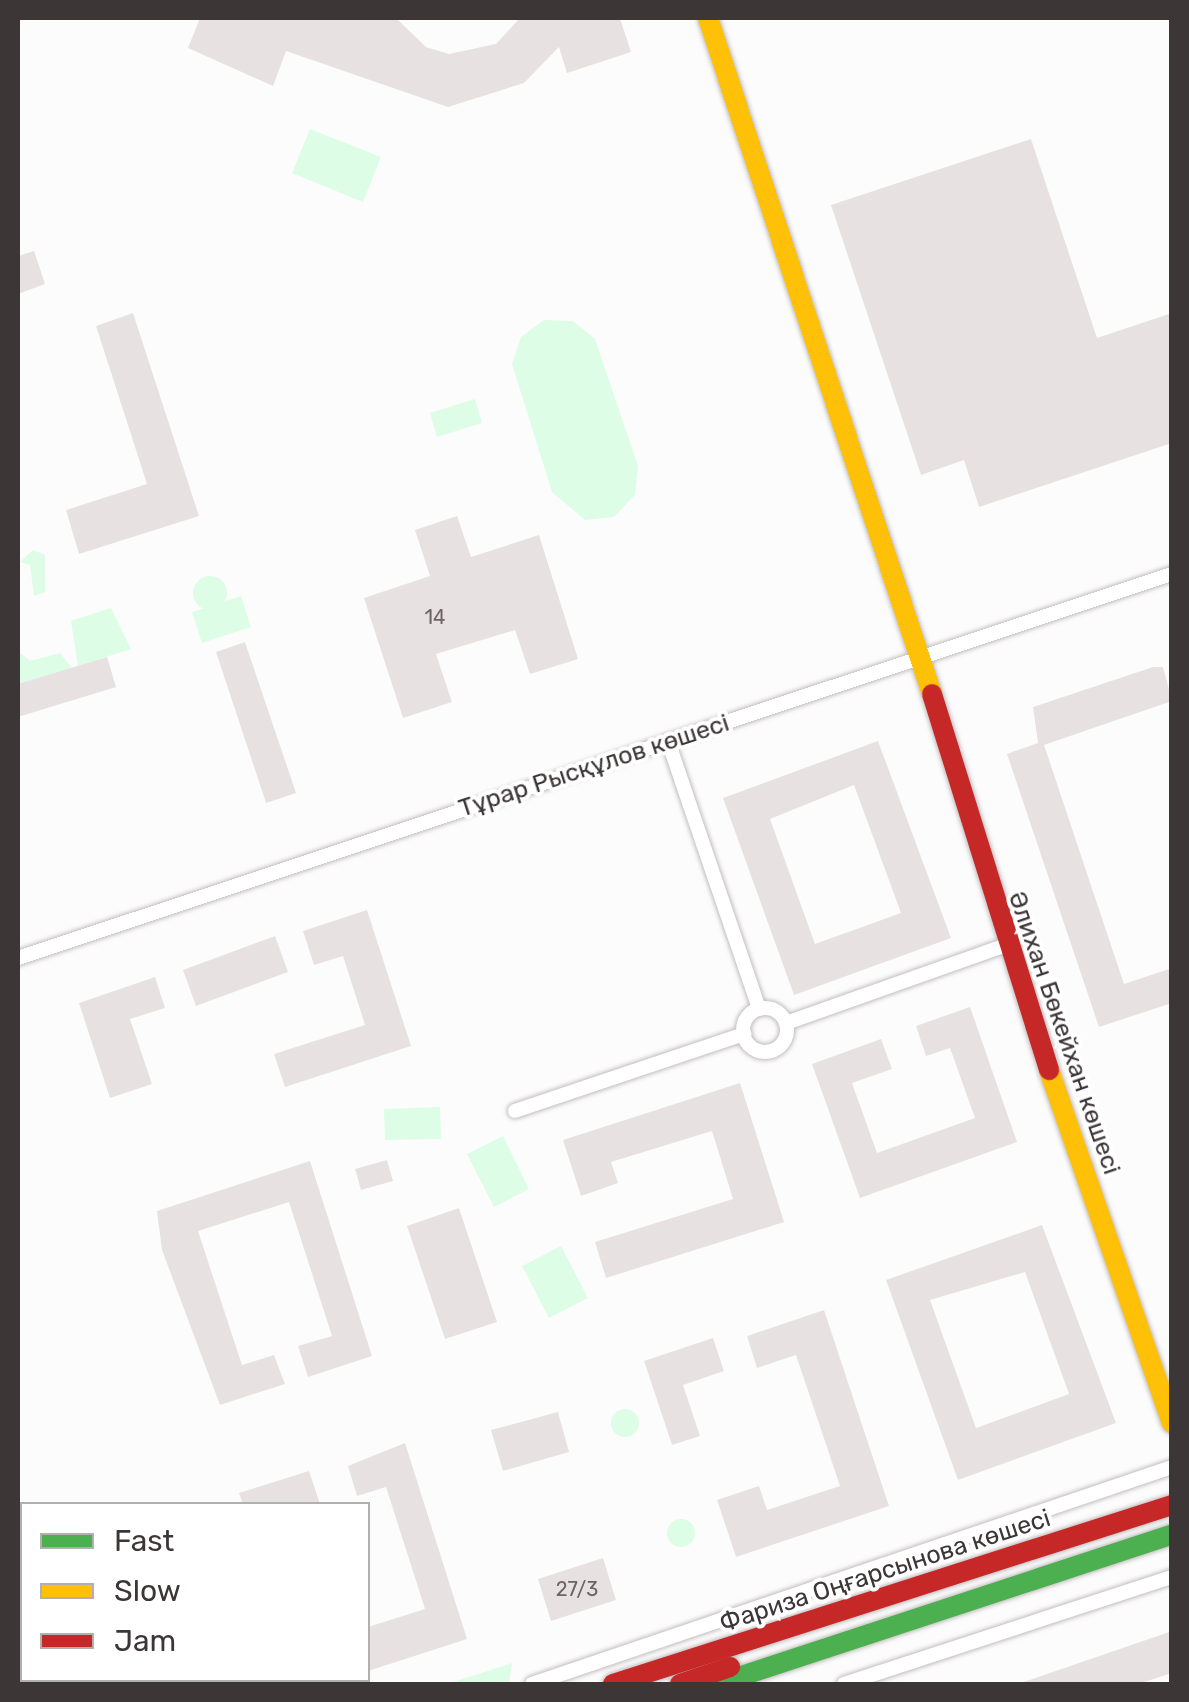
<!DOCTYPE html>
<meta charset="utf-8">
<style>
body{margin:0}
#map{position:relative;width:1189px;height:1702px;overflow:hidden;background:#fdfcfc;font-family:Rubik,sans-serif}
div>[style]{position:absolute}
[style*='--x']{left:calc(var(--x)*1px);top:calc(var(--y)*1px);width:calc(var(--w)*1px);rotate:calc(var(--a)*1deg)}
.green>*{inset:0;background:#ddfde6}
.round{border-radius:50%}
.building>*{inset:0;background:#e8e1e2}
.roads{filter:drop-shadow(0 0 2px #c2bebf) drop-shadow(0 0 2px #c2bebf)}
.street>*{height:14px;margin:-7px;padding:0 7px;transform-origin:7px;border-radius:7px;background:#fff}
.street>.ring{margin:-7px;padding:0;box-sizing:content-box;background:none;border:14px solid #fff;border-radius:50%}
.fast>*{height:20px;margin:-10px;padding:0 10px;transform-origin:10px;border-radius:10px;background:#4caf50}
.slow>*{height:20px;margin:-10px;padding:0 10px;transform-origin:10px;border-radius:10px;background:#ffc107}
.jam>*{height:20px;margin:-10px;padding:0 10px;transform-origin:10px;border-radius:10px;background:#c62828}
span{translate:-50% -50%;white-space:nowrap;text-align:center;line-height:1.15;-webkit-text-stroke:8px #fff;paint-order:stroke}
.number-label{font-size:20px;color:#6c6466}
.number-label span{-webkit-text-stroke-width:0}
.street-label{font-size:25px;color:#3d3637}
.frame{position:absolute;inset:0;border:20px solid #3d3637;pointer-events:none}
.legend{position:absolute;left:20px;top:1502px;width:350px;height:180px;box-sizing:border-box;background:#fff;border:2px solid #b1afaf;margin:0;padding:12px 18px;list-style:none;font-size:30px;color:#3d3637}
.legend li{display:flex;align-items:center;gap:20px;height:50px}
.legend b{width:50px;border:2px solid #b1afaf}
</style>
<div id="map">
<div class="green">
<div style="clip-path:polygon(310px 129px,381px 157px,363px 202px,292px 173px)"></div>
<div style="clip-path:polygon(544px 320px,573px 321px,595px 339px,638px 466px,635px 495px,614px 517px,585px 520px,552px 492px,512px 364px,521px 337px)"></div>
<div style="clip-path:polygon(475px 399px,482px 423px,437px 437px,430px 413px)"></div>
<div style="clip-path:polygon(33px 550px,45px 555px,45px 592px,34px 596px,30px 565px,20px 562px)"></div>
<div class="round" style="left:193px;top:576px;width:34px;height:34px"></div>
<div style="clip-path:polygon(241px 596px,251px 627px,202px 643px,192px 612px)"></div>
<div style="clip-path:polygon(111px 608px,131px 649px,78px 666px,71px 621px)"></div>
<div style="clip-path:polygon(18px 651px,30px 661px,60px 653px,72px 668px,18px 684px)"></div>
<div style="clip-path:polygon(440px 1107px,441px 1139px,385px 1140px,384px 1109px)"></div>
<div style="clip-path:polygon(503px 1136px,529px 1189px,494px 1207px,467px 1154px)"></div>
<div style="clip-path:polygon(561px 1246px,588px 1298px,549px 1318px,522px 1266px)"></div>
<div class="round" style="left:611px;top:1409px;width:28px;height:28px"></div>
<div class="round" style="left:667px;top:1519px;width:28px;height:28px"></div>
<div style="clip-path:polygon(512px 1663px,509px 1684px,447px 1684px)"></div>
</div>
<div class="building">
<div style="clip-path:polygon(200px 18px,396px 18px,426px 47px,449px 54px,496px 44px,520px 18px,620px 18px,631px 52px,567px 73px,559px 47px,524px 83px,448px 107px,286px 51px,273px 86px,188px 48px)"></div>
<div style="clip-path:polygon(1031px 139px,1097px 338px,1172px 313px,1172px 443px,979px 507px,964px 460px,921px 475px,831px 205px)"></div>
<div style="clip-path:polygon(34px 251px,45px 284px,18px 294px,18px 256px)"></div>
<div style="clip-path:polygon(133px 313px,199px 516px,79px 554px,66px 510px,147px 484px,96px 326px)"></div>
<div style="clip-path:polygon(457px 516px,471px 557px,539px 535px,578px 659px,530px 674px,515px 630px,436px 654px,452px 702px,403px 718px,364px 598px,430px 576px,415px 530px)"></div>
<div style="clip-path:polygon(245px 642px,296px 793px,266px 803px,216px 652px)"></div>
<div style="clip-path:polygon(107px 657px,116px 687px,18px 717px,18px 684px)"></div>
<div style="clip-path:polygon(1153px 667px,1163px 667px,1172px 701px,1044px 745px,1124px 984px,1172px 968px,1172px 1003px,1099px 1027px,1007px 754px,1038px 743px,1033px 707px)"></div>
<div style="clip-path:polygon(evenodd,878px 741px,951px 938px,794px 995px,723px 798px,878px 741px,854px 785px,901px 913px,815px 944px,770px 819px,854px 785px)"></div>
<div style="clip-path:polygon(367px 910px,411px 1046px,285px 1087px,274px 1054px,365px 1025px,343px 956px,314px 965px,303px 931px)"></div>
<div style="clip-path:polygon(275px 936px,288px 972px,196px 1006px,183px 970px)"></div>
<div style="clip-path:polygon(155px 977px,165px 1008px,130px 1019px,152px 1084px,110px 1098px,79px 1003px)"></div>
<div style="clip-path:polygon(970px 1007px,1017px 1142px,860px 1198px,812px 1064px,881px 1039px,892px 1069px,852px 1083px,877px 1153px,975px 1118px,950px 1048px,926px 1056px,916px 1026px)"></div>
<div style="clip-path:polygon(740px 1083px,784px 1222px,606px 1278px,595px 1242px,733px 1199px,712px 1131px,611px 1162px,618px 1183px,581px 1196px,563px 1140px)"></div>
<div style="clip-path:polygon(387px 1160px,393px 1181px,361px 1190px,355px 1169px)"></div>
<div style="clip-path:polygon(310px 1161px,372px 1356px,308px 1377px,298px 1346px,332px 1336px,289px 1202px,198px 1231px,242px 1365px,274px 1355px,285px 1384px,220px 1405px,162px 1250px,157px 1211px)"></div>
<div style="clip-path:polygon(459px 1208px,497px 1322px,445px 1339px,407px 1226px)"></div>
<div style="clip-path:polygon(evenodd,1042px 1225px,1116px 1423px,958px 1480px,886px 1280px,1042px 1225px,1025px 1272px,1069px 1394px,976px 1428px,930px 1300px,1025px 1272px)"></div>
<div style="clip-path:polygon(824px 1310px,889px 1506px,736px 1557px,717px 1500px,759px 1486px,767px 1510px,840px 1486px,796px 1355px,757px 1368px,747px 1336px)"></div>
<div style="clip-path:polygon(713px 1338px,724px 1371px,683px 1385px,700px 1436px,672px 1445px,644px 1361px)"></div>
<div style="clip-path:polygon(558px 1412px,569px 1452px,503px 1471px,491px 1430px)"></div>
<div style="clip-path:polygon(405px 1443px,467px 1639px,368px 1671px,368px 1627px,425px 1609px,386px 1487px,357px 1496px,348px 1466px)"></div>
<div style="clip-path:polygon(309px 1471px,320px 1504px,243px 1504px,239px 1493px)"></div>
<div style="clip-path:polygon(603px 1558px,616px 1600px,551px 1621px,538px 1579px)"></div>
<div style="clip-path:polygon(1172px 1631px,1172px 1673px,1138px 1684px,1018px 1684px)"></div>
</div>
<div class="roads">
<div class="street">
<div style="--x:668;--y:741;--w:283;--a:71.2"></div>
<div style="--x:18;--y:958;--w:1216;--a:-18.41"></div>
<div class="ring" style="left:743px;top:1008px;width:30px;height:30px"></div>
<div style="--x:786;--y:1023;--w:233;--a:-19.5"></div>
<div style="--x:515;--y:1111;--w:242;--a:-18.6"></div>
<div style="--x:206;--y:1680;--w:4;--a:63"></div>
<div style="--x:532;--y:1684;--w:676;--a:-18.73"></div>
<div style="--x:844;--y:1684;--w:345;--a:-18.1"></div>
</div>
<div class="fast">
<div style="--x:717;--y:1684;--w:479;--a:-18.2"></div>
</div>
<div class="slow">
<div style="--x:708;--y:18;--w:712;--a:71.67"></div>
<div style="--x:1049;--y:1070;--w:374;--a:70.8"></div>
<div style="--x:251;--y:1680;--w:5;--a:53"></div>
<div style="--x:186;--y:1684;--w:4;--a:-76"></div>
</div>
<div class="jam">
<div style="--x:932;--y:694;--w:394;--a:72.7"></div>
<div style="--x:613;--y:1684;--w:587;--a:-17.76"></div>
<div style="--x:680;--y:1684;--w:53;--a:-18.8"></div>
</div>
</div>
<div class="number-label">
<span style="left:435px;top:617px">14</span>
<span style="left:577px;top:1589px">27/3</span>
</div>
<div class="street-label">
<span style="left:594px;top:766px;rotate:-18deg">Тұрар Рысқұлов көшесі</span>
<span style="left:1064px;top:1033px;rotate:71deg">Әлихан Бөкейхан көшесі</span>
<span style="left:885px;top:1571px;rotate:-18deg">Фариза Оңғарсынова көшесі</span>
</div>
<div class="frame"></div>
<ul class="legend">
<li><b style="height:12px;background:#4caf50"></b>Fast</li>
<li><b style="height:12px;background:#ffc107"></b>Slow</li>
<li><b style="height:12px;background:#c62828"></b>Jam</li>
</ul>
</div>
